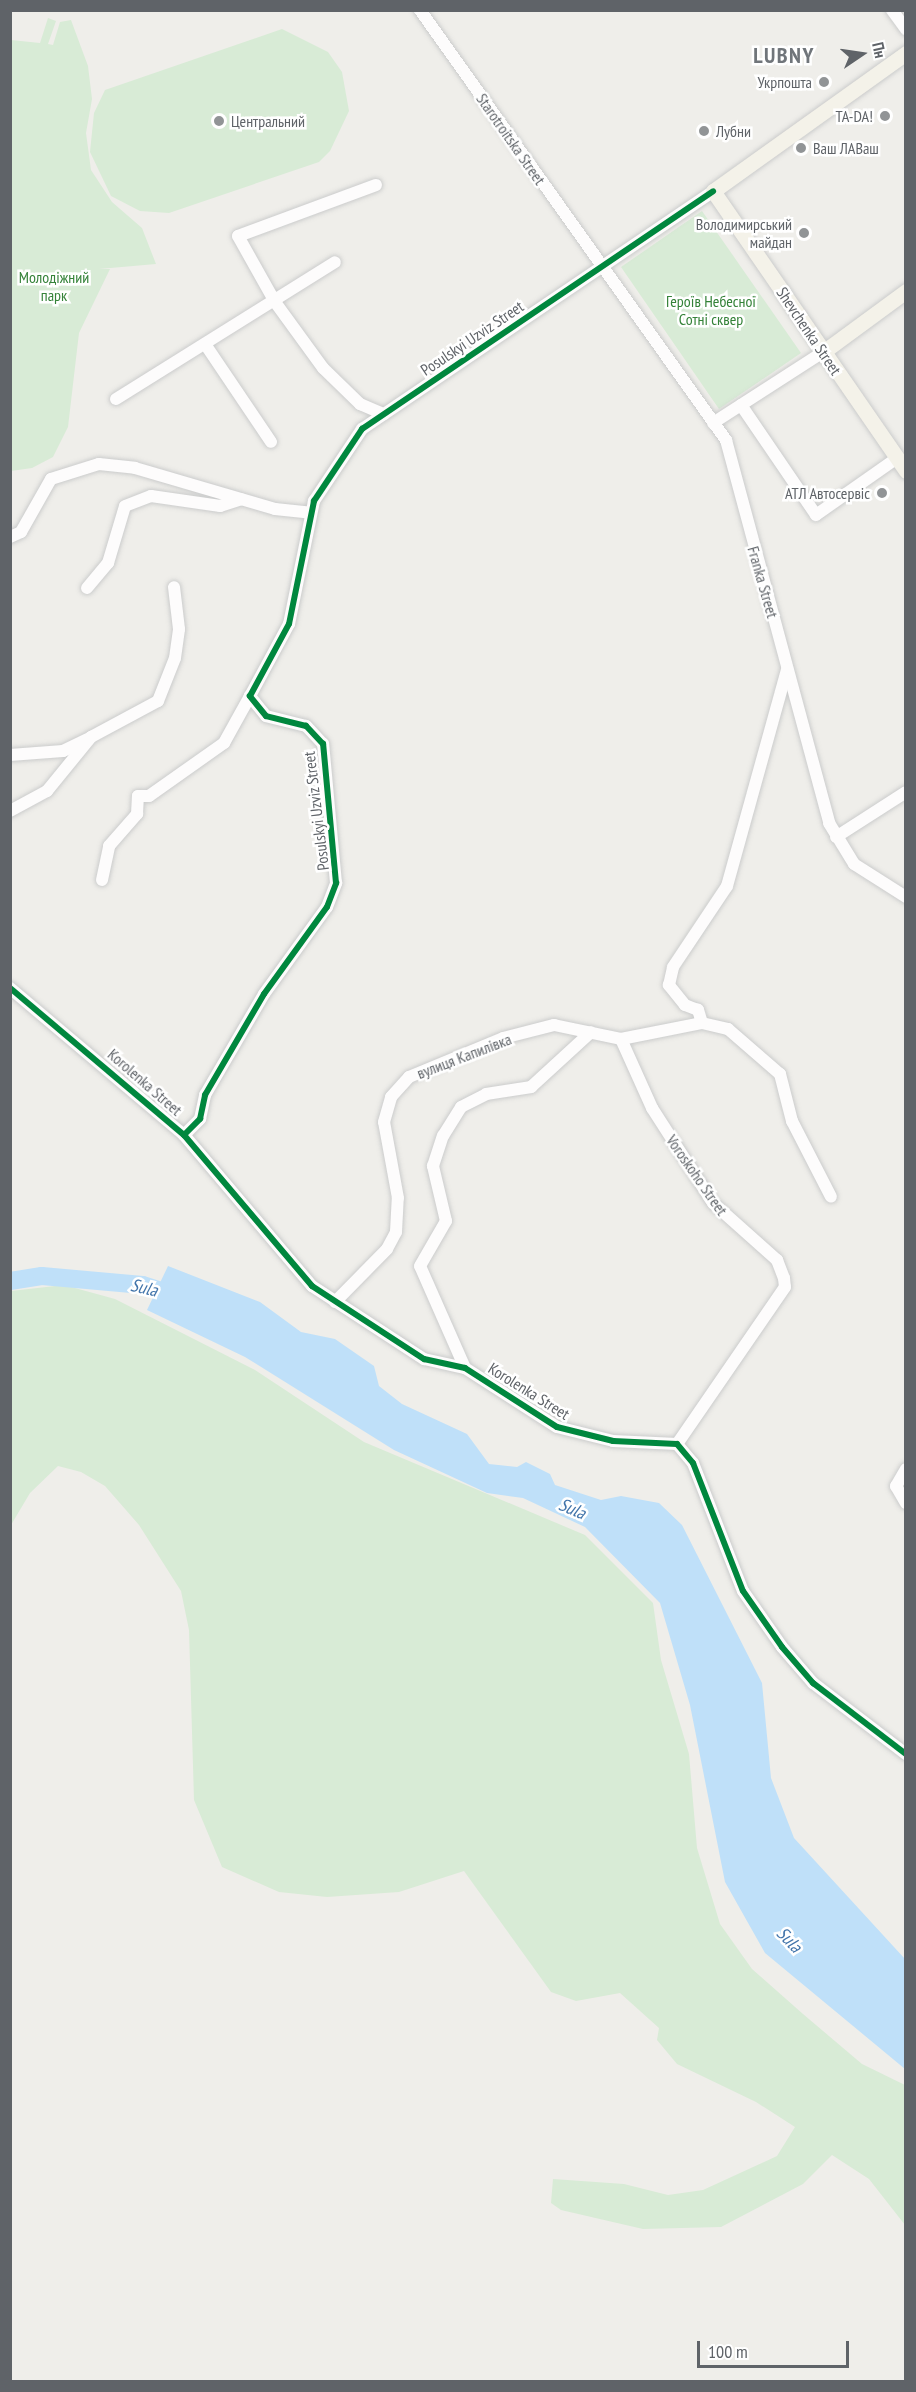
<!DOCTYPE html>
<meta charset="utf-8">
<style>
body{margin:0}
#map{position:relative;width:916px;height:2392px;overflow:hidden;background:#efeeea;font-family:"PT Sans Narrow",sans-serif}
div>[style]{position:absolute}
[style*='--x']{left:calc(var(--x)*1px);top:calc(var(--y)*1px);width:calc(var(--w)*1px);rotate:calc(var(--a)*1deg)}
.green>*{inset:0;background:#d8ebd6}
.water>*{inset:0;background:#bfe0f9}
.river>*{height:18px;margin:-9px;padding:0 9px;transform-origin:9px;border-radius:9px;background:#bfe0f9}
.roads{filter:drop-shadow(0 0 2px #cbcccc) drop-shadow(0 0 2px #cbcccc)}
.minor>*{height:12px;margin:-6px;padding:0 6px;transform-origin:6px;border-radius:6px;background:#fdfcfc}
.major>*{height:15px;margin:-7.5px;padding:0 7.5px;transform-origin:7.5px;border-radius:7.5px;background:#f4f2e9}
.cycleway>*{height:6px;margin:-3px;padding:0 3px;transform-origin:3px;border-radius:3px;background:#00873e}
.dots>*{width:16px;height:16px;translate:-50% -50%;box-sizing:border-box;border:3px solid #fff;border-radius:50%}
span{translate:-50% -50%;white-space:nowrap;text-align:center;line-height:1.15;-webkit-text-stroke:5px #fff;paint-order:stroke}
.poi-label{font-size:16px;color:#5f6368}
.right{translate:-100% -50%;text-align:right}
.left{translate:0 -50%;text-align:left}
.street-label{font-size:16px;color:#5f6368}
.park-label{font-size:16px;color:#348238}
.water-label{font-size:18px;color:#4174aa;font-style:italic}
.district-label{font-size:22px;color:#70757a;font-weight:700;letter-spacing:1.5px}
.frame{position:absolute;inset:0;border:12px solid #5f6368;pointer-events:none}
.north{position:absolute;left:832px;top:24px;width:60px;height:60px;-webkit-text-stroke:4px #fff;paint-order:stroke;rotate:77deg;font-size:16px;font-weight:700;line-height:24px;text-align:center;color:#5f6368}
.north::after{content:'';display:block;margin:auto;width:21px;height:27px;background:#5f6368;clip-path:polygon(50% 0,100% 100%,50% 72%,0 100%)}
.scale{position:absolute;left:697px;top:2341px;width:152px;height:27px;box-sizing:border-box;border:3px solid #5f6368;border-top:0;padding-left:8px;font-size:18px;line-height:21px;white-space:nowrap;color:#5f6368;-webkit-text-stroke:4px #fff;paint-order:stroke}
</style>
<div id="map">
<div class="green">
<div style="clip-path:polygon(48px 18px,56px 21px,48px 44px,53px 45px,60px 22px,71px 20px,88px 66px,92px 99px,86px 133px,91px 170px,112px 202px,142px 228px,156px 264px,99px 269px,110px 269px,79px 333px,68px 427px,53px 457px,32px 468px,11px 471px,11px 40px,40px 43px)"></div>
<div style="clip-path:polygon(282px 29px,328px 52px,342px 72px,349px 111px,330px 151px,319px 162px,169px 213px,140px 211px,111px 196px,90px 152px,94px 113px,105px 90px)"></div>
<div style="clip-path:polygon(702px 211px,801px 353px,719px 409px,621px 267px)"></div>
<div style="clip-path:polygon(64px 1285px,115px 1299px,255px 1370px,364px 1442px,585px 1535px,653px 1603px,661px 1660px,689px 1754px,697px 1848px,720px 1924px,752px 1969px,803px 2014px,862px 2064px,905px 2085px,905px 2225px,869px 2179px,832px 2155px,803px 2184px,721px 2227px,643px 2229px,561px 2210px,551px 2203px,553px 2179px,624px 2184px,668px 2195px,703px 2190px,777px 2156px,795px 2127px,756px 2102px,677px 2064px,657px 2040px,659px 2028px,620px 1993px,576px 2001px,551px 1992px,464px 1871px,399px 1892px,327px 1897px,279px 1892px,222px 1867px,194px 1800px,189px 1630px,181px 1591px,139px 1525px,105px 1486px,81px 1472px,58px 1466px,30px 1493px,11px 1525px,11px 1291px)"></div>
</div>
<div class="water">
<div style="clip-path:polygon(168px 1266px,260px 1302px,301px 1332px,335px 1339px,374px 1366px,379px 1386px,402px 1404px,467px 1434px,489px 1464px,517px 1467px,526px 1462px,550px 1474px,555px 1485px,601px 1500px,621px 1496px,659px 1503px,682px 1525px,762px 1683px,771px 1778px,794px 1838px,905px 1959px,905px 2069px,765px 1953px,725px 1882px,690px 1705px,660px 1603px,585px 1527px,523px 1498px,487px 1493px,394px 1450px,245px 1357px,147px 1310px)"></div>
</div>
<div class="river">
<div style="--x:10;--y:1281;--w:32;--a:-9"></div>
<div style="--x:42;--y:1276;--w:101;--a:5.1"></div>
<div style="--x:143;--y:1285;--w:39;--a:18"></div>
</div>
<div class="roads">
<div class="minor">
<div style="--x:420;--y:10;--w:528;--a:54.56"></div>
<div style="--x:726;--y:440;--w:397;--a:74.9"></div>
<div style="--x:829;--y:823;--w:48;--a:58.6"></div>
<div style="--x:854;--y:864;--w:62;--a:32.4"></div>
<div style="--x:892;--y:10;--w:24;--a:54"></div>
<div style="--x:376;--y:185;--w:147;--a:159.7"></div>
<div style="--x:238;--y:236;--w:76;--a:60.7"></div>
<div style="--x:275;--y:302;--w:82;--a:54"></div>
<div style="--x:323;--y:368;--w:52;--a:44.2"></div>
<div style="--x:360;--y:404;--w:26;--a:23"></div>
<div style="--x:205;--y:344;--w:118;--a:56"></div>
<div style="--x:116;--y:399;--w:258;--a:-32"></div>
<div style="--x:741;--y:405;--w:133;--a:55.7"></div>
<div style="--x:816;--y:515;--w:99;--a:-35.1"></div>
<div style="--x:713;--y:423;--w:131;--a:-32.8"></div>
<div style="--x:10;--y:537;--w:12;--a:-24"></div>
<div style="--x:21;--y:532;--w:61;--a:-60.5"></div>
<div style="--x:51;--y:479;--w:50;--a:-17.4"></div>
<div style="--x:99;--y:464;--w:36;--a:6"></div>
<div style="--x:135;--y:468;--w:146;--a:16.3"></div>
<div style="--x:275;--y:509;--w:36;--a:6"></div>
<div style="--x:87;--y:588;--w:33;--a:-50"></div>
<div style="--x:108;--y:563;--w:59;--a:-73.4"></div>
<div style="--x:125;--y:506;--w:28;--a:-21"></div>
<div style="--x:151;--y:496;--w:70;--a:8.2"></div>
<div style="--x:220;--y:506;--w:22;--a:-18"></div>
<div style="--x:10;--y:755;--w:53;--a:-4.3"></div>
<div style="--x:63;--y:751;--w:30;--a:-26"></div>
<div style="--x:10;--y:811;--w:42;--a:-28.4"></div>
<div style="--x:47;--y:791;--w:70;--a:-50.8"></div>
<div style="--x:91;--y:737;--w:76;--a:-28.2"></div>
<div style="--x:158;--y:701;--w:46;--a:-68.4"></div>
<div style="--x:175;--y:658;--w:29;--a:-82"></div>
<div style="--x:179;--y:629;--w:42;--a:-96.8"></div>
<div style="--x:836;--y:837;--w:83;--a:-32.7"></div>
<div style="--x:102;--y:880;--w:35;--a:-78"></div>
<div style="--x:109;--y:846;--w:43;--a:-48.8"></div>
<div style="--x:137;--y:814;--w:18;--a:-87"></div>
<div style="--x:138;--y:796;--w:11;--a:0"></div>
<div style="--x:149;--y:796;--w:92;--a:-35.2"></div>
<div style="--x:224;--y:743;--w:54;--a:-61"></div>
<div style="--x:10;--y:988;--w:228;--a:40.2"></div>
<div style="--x:184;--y:1135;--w:198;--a:49.7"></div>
<div style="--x:312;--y:1286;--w:134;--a:33.1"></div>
<div style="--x:424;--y:1359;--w:42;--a:12.4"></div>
<div style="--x:465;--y:1368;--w:109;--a:32.7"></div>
<div style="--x:557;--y:1427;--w:58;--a:14"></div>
<div style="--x:613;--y:1441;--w:64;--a:2.7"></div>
<div style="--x:677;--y:1444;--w:25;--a:50"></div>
<div style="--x:693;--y:1463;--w:137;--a:68.7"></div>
<div style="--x:743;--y:1591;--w:68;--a:55.1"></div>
<div style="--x:782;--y:1647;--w:48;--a:49.3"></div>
<div style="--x:813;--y:1683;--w:117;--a:37.4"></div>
<div style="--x:702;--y:1023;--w:27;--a:13"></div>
<div style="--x:728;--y:1029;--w:69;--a:40.9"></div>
<div style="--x:780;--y:1074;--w:49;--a:75.7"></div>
<div style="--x:792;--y:1121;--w:85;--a:62.8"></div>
<div style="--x:621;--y:1039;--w:76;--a:65.8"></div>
<div style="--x:652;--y:1108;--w:113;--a:57.3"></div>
<div style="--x:713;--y:1203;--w:86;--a:41.7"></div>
<div style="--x:777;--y:1260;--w:19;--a:69"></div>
<div style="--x:784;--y:1278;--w:9;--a:84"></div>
<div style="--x:785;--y:1287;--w:191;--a:124.5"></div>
<div style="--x:184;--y:1135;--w:23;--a:-45"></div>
<div style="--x:200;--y:1119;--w:25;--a:-78"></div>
<div style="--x:205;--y:1095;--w:117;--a:-59.7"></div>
<div style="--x:264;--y:994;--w:107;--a:-54.1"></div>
<div style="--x:327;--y:907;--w:26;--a:-69"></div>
<div style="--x:336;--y:883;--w:140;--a:-95.3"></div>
<div style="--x:323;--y:744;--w:25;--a:-133"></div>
<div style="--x:306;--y:726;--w:41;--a:-166"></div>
<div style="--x:266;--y:716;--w:26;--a:-129"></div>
<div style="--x:250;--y:696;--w:82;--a:-61.6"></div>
<div style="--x:289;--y:624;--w:126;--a:-78.5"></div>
<div style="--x:314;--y:501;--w:87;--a:-56.3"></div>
<div style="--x:362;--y:429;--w:424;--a:-34.1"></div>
<div style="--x:335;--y:1302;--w:74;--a:-45.5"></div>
<div style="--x:387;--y:1249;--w:19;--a:-62"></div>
<div style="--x:396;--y:1232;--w:34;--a:-87"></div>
<div style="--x:398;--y:1198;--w:77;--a:-100.4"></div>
<div style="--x:384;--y:1122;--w:26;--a:-74"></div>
<div style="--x:391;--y:1097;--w:27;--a:-48"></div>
<div style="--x:409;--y:1077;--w:102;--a:-22.5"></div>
<div style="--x:503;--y:1038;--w:53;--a:-14.3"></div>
<div style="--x:554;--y:1025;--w:68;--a:11.8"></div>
<div style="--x:621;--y:1039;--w:83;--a:-11.2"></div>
<div style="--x:702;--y:1023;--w:14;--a:-107"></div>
<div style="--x:698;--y:1010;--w:14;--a:-159"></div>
<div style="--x:685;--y:1005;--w:26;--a:-129"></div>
<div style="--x:669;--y:985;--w:18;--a:-77"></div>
<div style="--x:673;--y:967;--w:97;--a:-56.3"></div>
<div style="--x:727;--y:886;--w:225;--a:-74.5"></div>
<div style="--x:465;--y:1368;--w:111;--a:-113.8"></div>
<div style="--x:420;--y:1266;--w:52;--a:-60"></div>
<div style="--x:446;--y:1221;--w:57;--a:-103.3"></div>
<div style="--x:433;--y:1166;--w:32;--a:-72"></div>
<div style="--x:443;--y:1136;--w:34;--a:-58"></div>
<div style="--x:461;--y:1107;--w:28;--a:-27"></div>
<div style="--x:486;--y:1094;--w:46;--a:-8.8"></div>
<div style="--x:531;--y:1087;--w:81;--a:-42.5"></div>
<div style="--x:906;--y:1469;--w:20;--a:120"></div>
<div style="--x:896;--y:1486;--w:20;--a:60"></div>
</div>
<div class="major">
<div style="--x:906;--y:53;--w:237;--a:144.4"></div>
<div style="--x:713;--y:191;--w:340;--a:55.4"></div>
<div style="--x:823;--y:352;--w:103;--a:-36.3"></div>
</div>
</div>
<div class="cycleway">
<div style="--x:10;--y:988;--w:228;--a:40.2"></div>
<div style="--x:184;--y:1135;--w:198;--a:49.7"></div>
<div style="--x:312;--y:1286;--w:134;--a:33.1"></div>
<div style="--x:424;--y:1359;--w:42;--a:12.4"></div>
<div style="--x:465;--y:1368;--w:109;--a:32.7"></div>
<div style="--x:557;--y:1427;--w:58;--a:14"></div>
<div style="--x:613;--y:1441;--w:64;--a:2.7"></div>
<div style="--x:677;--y:1444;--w:25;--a:50"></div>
<div style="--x:693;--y:1463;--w:137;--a:68.7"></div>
<div style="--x:743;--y:1591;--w:68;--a:55.1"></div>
<div style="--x:782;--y:1647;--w:48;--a:49.3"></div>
<div style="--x:813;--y:1683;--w:117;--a:37.4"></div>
<div style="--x:184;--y:1135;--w:23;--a:-45"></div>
<div style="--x:200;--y:1119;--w:25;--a:-78"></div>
<div style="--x:205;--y:1095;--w:117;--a:-59.7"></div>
<div style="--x:264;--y:994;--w:107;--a:-54.1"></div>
<div style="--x:327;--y:907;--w:26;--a:-69"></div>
<div style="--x:336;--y:883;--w:140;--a:-95.3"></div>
<div style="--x:323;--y:744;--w:25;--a:-133"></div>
<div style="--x:306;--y:726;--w:41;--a:-166"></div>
<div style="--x:266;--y:716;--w:26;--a:-129"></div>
<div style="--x:250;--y:696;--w:82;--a:-61.6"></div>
<div style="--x:289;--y:624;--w:126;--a:-78.5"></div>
<div style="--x:314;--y:501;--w:87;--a:-56.3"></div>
<div style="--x:362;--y:429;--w:424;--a:-34.1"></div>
</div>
<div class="dots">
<div style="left:824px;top:82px;background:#919496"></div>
<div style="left:885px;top:116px;background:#919496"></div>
<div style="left:219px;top:121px;background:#919496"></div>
<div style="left:704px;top:131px;background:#919496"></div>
<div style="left:801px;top:148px;background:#919496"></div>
<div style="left:804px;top:233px;background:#919496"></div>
<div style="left:882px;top:493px;background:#919496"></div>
</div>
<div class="poi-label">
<span class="right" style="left:812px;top:82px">Укрпошта</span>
<span class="right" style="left:873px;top:116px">TA-DA!</span>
<span class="left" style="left:231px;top:121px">Центральний</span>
<span class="left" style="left:716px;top:131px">Лубни</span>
<span class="left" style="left:813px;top:148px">Ваш ЛАВаш</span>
<span class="right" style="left:792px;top:233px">Володимирський<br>майдан</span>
<span class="right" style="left:870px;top:493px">АТЛ Автосервіс</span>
</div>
<div class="street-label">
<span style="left:511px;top:139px;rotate:55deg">Starotroitska Street</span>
<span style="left:809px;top:331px;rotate:56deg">Shevchenka Street</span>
<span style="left:472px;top:338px;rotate:-34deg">Posulskyi Uzviz Street</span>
<span style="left:763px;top:582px;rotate:74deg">Franka Street</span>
<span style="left:316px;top:811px;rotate:-97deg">Posulskyi Uzviz Street</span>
<span style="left:464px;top:1056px;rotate:-21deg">вулиця Капилівка</span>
<span style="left:145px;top:1082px;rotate:41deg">Korolenka Street</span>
<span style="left:697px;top:1175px;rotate:55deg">Voroskoho Street</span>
<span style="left:529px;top:1391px;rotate:32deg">Korolenka Street</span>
</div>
<div class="park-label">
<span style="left:54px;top:286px">Молодіжний<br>парк</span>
<span style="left:711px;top:310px">Героїв Небесної<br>Сотні сквер</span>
</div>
<div class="water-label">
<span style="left:144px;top:1288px;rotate:13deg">Sula</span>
<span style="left:572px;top:1509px;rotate:23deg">Sula</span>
<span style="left:789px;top:1940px;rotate:46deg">Sula</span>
</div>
<div class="district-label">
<span style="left:784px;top:56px">LUBNY</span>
</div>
<div class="frame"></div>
<div class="north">Пн</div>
<div class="scale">100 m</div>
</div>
